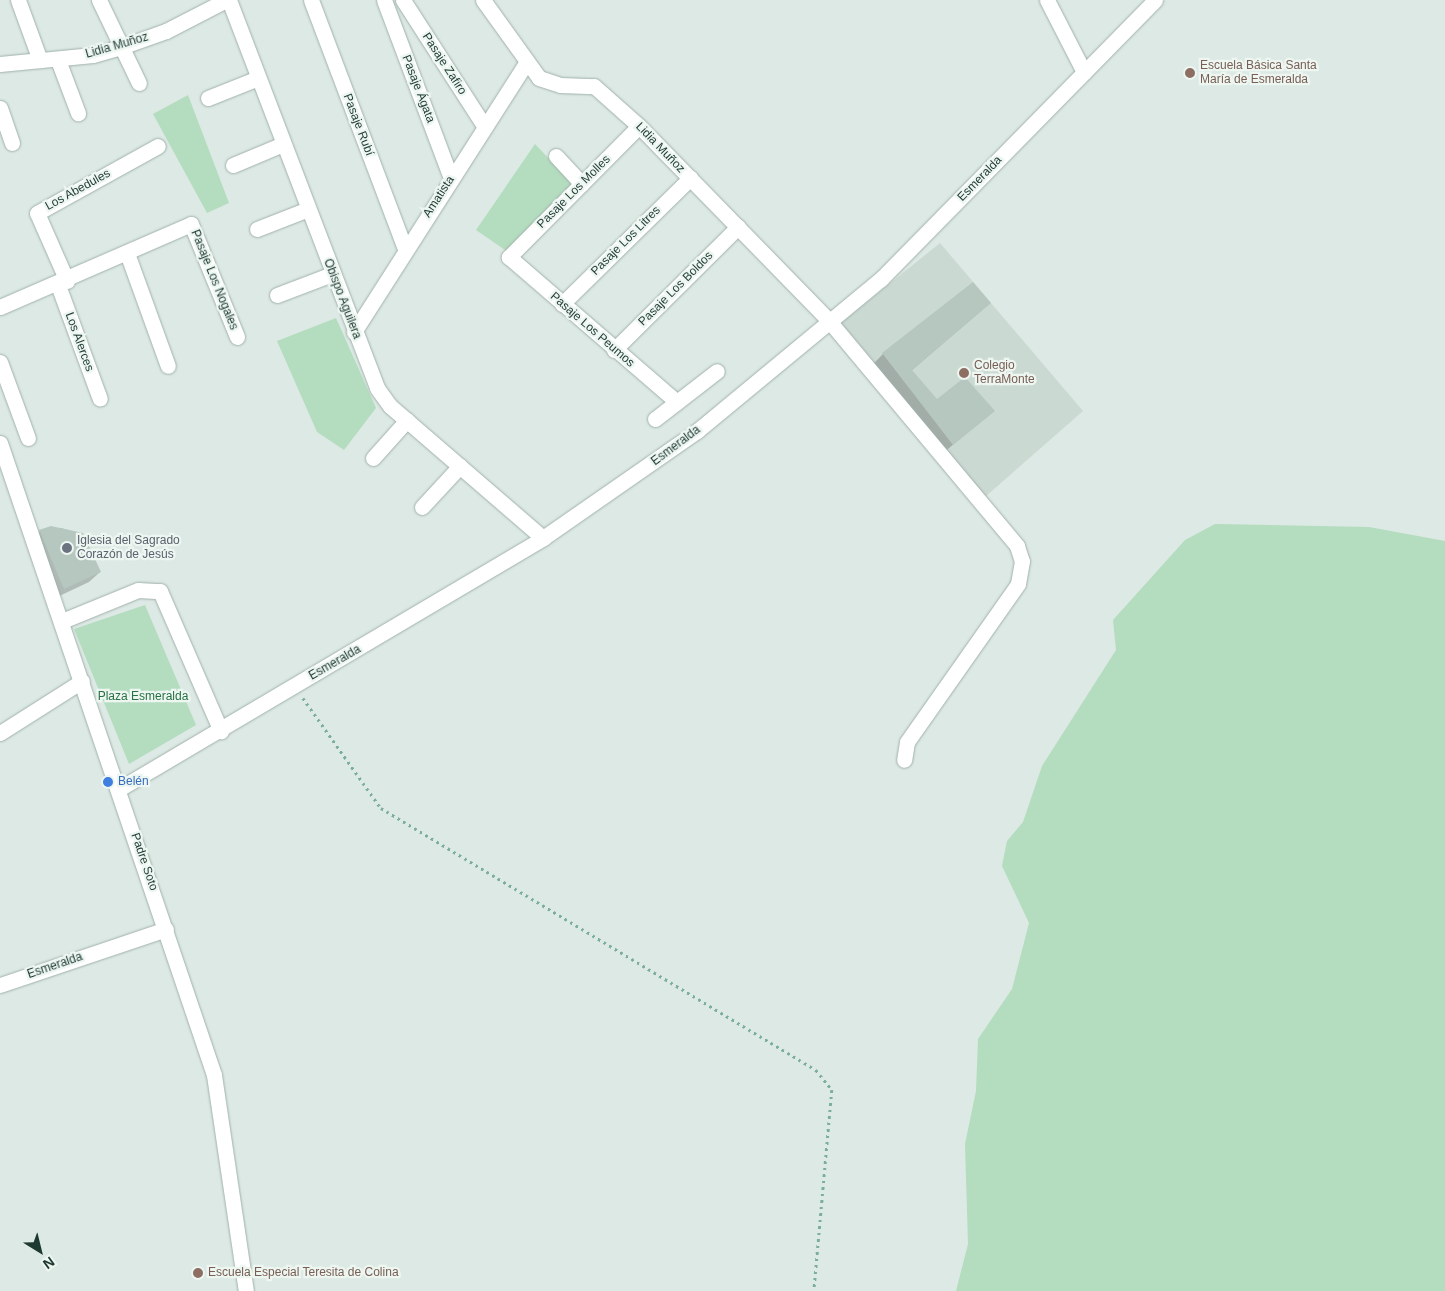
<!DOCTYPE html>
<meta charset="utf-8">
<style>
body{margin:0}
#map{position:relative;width:1445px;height:1291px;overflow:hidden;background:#dde9e4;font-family:Helvetica,sans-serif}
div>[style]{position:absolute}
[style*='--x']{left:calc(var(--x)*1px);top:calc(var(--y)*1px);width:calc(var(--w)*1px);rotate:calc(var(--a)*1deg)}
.built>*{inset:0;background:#cbd9d3}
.green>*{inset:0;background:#b4dcbf}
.shadow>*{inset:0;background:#0003}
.building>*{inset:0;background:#b5c7bf}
.path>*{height:2.5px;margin-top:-1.25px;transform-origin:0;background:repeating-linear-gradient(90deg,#7cae9e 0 2.5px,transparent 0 6.5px)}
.roads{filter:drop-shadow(0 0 1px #a0b1ab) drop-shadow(0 0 1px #a0b1ab)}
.minor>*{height:15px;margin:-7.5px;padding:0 7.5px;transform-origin:7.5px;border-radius:7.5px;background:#fff}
.dots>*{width:14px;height:14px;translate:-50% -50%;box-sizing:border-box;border:2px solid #edf6f1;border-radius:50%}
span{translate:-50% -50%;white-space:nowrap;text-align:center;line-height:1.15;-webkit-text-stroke:4.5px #edf6f1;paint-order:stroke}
.street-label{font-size:12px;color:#1e3931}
.education-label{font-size:12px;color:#785e54}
.left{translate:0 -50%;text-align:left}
.worship-label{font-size:12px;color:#5b616d}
.park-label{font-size:12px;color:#287143}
.shop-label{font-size:12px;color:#366cbe}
.north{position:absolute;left:15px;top:1226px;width:50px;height:50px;-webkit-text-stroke:4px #edf6f1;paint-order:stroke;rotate:144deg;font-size:14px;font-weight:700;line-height:20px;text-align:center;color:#1e3931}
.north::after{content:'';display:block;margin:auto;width:18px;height:22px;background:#1e3931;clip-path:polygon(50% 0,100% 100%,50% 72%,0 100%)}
</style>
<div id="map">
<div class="built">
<div style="clip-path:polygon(940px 243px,1083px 411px,985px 497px,837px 326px)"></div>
</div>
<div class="green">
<div style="clip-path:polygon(188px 95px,229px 203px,207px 213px,153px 114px)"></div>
<div style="clip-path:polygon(535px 144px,574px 185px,508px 252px,476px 230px)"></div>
<div style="clip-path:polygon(336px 318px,376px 408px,344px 450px,317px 432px,277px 341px)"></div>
<div style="clip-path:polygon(1215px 524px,1369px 527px,1445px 541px,1445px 1291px,956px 1291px,968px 1244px,965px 1144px,976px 1091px,978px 1039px,1012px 989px,1029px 923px,1002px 866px,1007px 841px,1023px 822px,1042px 766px,1116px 650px,1113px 620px,1185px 540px)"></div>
<div style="clip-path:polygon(145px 605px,196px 725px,129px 764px,74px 629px)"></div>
</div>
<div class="shadow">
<div style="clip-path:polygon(990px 303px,911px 371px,937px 401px,993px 411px,942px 454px,873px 364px,883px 354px)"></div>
<div style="clip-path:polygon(61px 528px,82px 534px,100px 572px,89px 582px,53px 599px,30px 541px,40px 531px)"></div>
</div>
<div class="building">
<div style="clip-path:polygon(973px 282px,991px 303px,912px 370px,937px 399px,965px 377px,995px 411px,953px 445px,882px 353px)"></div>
<div style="clip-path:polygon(51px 526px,83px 533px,101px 572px,64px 589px,39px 530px)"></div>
</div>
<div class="path">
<div style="--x:303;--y:698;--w:135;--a:54.7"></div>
<div style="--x:381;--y:808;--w:508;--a:31.06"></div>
<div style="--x:816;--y:1070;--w:26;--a:51"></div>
<div style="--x:832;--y:1090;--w:202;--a:95.1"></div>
</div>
<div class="roads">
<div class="minor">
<div style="--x:18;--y:0;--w:64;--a:69.9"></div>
<div style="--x:99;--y:0;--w:92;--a:64.3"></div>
<div style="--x:229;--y:0;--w:415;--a:69.1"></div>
<div style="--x:377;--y:388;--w:22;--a:54"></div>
<div style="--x:390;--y:406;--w:202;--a:40.8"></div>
<div style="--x:311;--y:0;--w:266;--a:69.3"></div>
<div style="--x:384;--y:0;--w:190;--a:69.4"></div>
<div style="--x:403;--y:0;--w:151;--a:57.2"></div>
<div style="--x:483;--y:0;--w:96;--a:54.3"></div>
<div style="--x:539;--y:78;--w:22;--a:18"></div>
<div style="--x:560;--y:85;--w:34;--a:2"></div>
<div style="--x:594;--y:86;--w:60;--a:41.6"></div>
<div style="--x:639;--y:126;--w:274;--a:45.7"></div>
<div style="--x:830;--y:322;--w:292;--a:50.1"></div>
<div style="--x:1017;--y:546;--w:16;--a:72"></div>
<div style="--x:1022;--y:561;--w:23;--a:100"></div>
<div style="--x:1018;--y:584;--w:193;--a:125.1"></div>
<div style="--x:907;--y:742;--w:18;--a:99"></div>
<div style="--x:1047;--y:0;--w:81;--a:62.8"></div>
<div style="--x:58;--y:60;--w:57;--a:69.3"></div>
<div style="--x:0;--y:64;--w:93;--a:-5.5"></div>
<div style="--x:93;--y:55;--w:29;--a:-16"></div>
<div style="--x:121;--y:47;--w:48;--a:-19.6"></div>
<div style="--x:166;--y:31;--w:68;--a:-27.3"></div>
<div style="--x:208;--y:98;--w:54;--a:-21.8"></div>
<div style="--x:0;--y:108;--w:37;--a:71"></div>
<div style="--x:639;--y:126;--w:185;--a:134.8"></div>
<div style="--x:509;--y:257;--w:222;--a:40.8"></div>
<div style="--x:556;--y:156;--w:38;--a:47"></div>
<div style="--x:233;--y:165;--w:54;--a:-22.8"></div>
<div style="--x:257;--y:229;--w:55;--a:-21.4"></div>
<div style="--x:127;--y:253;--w:120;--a:70.1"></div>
<div style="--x:67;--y:281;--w:74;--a:-113.8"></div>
<div style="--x:37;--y:213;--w:138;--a:-29"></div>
<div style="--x:58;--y:285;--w:121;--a:69.8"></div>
<div style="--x:277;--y:295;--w:59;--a:-20.9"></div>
<div style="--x:562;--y:304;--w:180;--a:-44.5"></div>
<div style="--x:0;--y:307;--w:208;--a:-23.5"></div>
<div style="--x:191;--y:224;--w:122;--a:67.8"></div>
<div style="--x:354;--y:332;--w:319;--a:-57.4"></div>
<div style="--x:614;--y:350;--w:175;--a:-44.8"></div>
<div style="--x:0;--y:362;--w:81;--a:69.8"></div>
<div style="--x:655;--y:419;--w:78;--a:-37.7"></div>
<div style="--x:0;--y:443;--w:667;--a:71.29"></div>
<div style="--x:214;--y:1075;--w:218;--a:81.6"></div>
<div style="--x:373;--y:458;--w:51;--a:-48.2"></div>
<div style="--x:422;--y:507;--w:56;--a:-47.2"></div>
<div style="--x:62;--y:621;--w:82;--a:-22.2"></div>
<div style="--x:138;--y:590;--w:22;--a:3"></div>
<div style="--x:160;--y:591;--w:153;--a:66.5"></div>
<div style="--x:0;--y:733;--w:97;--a:-32.4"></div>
<div style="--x:119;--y:789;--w:493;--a:-30.6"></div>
<div style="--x:543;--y:538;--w:188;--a:-34.8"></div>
<div style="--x:697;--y:431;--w:239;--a:-39.6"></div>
<div style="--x:881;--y:279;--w:391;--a:-45.5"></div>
<div style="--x:0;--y:985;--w:175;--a:-18.6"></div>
</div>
</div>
<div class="dots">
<div style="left:1190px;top:73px;background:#8d6e63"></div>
<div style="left:964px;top:373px;background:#8d6e63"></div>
<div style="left:67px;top:548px;background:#6b7280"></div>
<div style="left:108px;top:782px;background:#3f7fe0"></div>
<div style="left:198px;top:1273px;background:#8d6e63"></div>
</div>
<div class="street-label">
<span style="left:117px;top:46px;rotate:-16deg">Lidia Muñoz</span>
<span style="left:444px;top:64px;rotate:57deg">Pasaje Zafiro</span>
<span style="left:418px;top:89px;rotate:69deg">Pasaje Ágata</span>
<span style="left:358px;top:125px;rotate:69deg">Pasaje Rubí</span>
<span style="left:660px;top:148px;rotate:46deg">Lidia Muñoz</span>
<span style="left:980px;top:179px;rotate:-46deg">Esmeralda</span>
<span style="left:78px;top:190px;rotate:-29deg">Los Abedules</span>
<span style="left:574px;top:192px;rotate:-45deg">Pasaje Los Molles</span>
<span style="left:439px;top:197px;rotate:-57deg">Amatista</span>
<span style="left:626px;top:241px;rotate:-45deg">Pasaje Los Litres</span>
<span style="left:214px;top:280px;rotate:68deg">Pasaje Los Nogales</span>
<span style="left:676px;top:289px;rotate:-45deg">Pasaje Los Boldos</span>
<span style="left:342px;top:299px;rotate:69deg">Obispo Aguilera</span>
<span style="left:592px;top:330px;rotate:41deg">Pasaje Los Peumos</span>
<span style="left:79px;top:342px;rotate:70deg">Los Alerces</span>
<span style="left:676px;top:446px;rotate:-37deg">Esmeralda</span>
<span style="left:335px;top:663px;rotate:-30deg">Esmeralda</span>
<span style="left:144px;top:862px;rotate:71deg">Padre Soto</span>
<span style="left:55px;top:966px;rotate:-19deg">Esmeralda</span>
</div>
<div class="education-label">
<span class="left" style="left:1200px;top:73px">Escuela Básica Santa<br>María de Esmeralda</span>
<span class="left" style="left:974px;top:373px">Colegio<br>TerraMonte</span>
<span class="left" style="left:208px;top:1273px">Escuela Especial Teresita de Colina</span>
</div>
<div class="worship-label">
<span class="left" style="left:77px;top:548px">Iglesia del Sagrado<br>Corazón de Jesús</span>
</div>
<div class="park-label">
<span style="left:143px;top:697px">Plaza Esmeralda</span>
</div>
<div class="shop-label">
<span class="left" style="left:118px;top:782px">Belén</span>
</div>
<div class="north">N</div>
</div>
